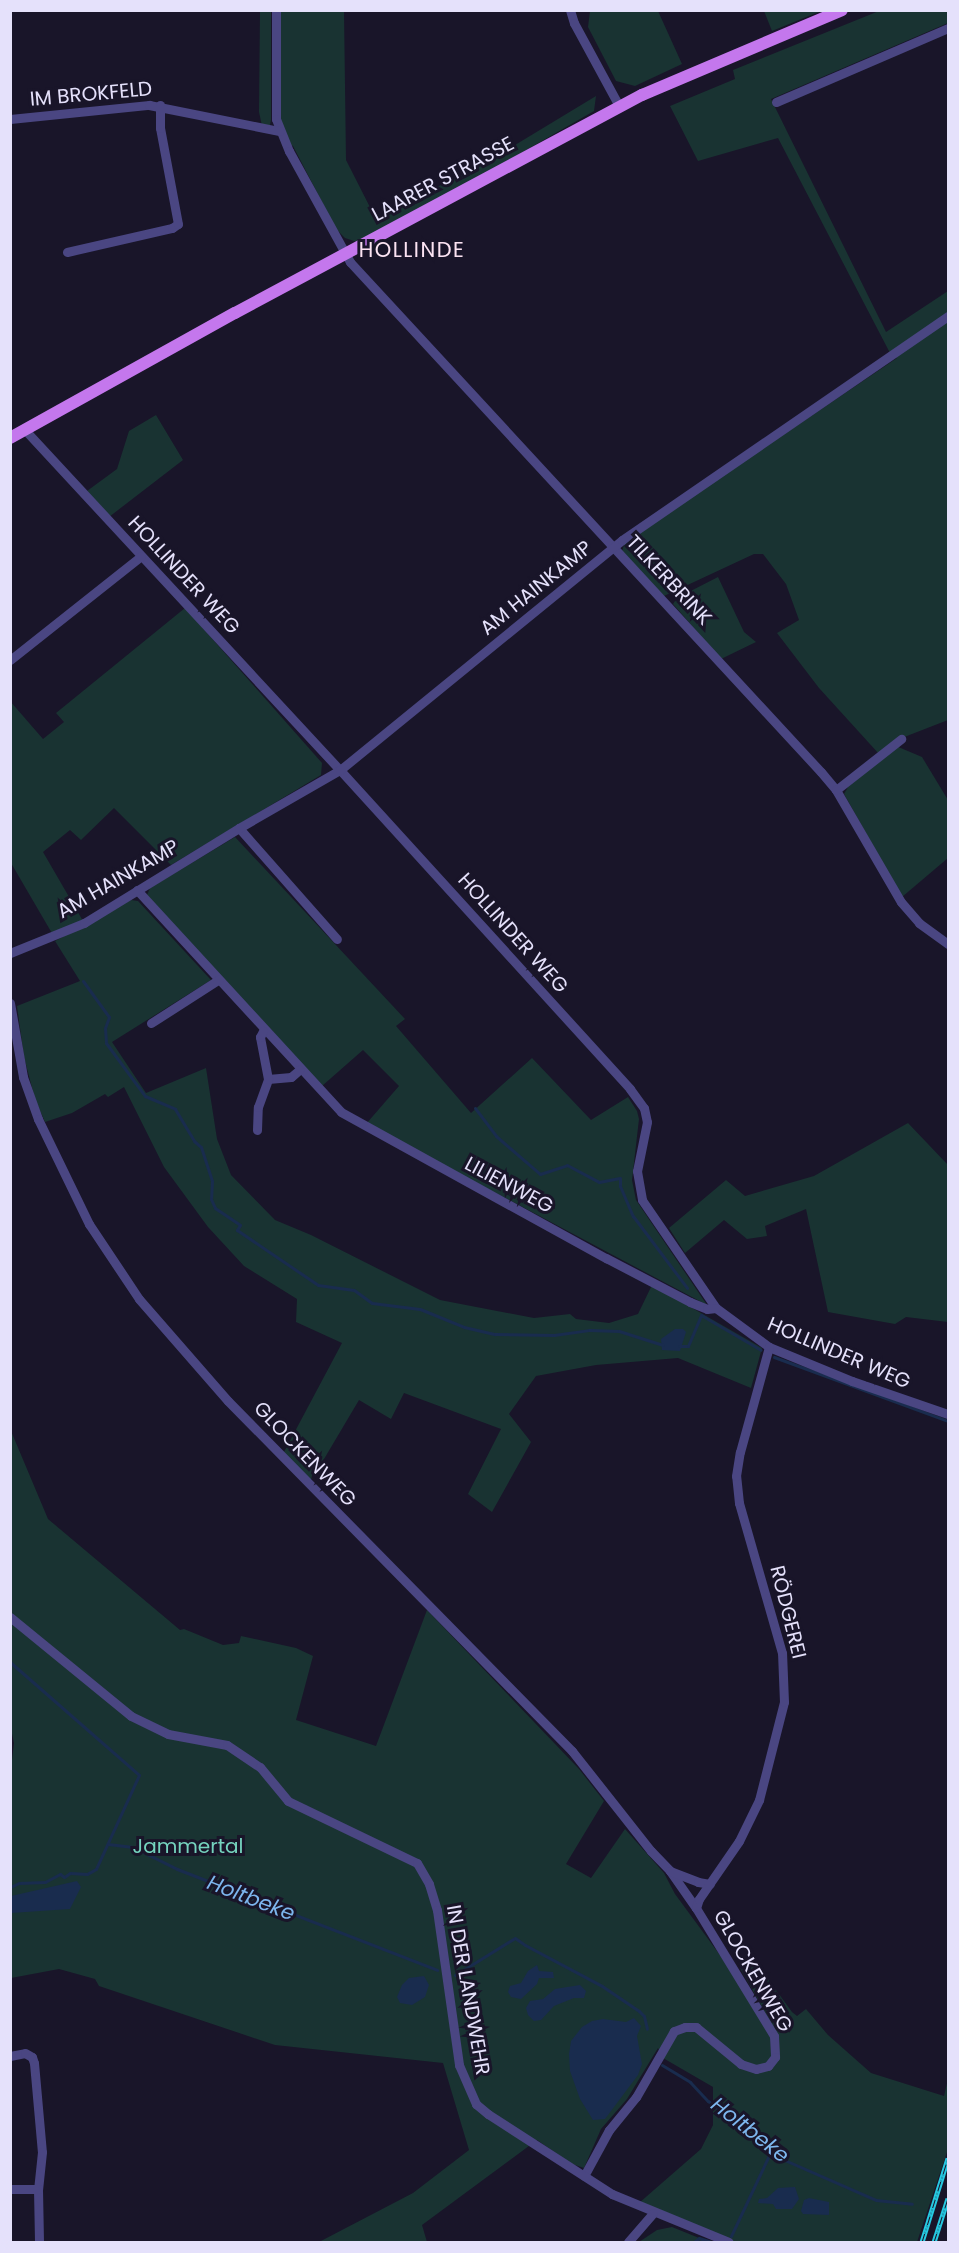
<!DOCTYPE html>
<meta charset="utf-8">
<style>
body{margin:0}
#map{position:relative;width:959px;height:2253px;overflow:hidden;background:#191529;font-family:Poppins,sans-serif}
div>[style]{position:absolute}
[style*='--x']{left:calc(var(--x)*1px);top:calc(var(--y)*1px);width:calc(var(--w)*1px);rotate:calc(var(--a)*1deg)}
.green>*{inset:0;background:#193332}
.water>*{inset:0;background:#192c4e}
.stream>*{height:3px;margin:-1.5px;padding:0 1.5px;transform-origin:1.5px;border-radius:1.5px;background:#192c4e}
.minor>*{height:9px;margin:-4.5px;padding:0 4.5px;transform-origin:4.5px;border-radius:4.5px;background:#4a4682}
.major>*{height:12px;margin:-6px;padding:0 6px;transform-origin:6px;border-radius:6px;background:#c477ed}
.rail>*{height:5px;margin-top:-2.5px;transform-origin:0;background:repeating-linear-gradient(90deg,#191529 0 9px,#26cae2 0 18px);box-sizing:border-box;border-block:2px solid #26cae2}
span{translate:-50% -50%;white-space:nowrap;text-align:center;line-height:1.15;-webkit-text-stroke:6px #191529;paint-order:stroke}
.street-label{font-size:20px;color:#e5e1fb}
.park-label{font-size:20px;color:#75d3be}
.neighbourhood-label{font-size:21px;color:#fbe3f2;letter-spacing:1.5px}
.water-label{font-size:21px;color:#7db6ee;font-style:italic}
.frame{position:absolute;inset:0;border:12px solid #e5e1fb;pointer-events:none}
</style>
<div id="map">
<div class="green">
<div style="clip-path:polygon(260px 11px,271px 11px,271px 120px,270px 125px,262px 126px,259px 112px)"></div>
<div style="clip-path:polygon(280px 11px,344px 11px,346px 160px,376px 219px,502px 153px,596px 96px,594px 111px,467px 184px,357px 242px,345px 238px,336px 229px,293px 146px,289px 144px,279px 119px)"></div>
<div style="clip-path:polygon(590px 11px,658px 11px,682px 64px,635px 86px,616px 81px,588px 27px)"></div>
<div style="clip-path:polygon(764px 11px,821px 11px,772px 31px)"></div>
<div style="clip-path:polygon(879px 11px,948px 11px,948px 23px,771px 99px,886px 332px,948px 291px,948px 720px,894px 741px,879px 754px,819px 688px,777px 633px,799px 620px,786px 584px,763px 554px,754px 554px,664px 596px,622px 551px,625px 542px,897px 358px,894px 351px,890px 353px,778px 138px,698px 161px,670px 106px,735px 79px,733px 70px)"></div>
<div style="clip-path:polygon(156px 415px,183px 460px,109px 517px,87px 491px,117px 469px,129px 431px)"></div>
<div style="clip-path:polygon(718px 577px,744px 632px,756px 642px,721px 659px,673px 604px,677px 598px)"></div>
<div style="clip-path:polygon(185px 608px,322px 763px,321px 775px,171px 865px,114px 808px,81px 840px,70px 830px,43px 852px,83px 921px,53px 935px,11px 863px,10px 701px,43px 739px,64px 722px,56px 713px)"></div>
<div style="clip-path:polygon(896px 746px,922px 757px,948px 800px,948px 858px,902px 897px,844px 794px,848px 787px)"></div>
<div style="clip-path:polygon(235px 837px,405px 1019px,396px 1026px,471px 1113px,532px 1058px,591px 1120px,628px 1097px,637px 1111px,639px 1119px,632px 1180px,636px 1200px,707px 1305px,366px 1124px,399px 1086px,363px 1050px,322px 1086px,147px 895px,150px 888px)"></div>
<div style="clip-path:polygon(131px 900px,138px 901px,211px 980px,112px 1042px,146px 1093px,206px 1068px,217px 1139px,231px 1175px,275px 1220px,311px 1235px,440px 1300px,534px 1318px,570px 1314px,576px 1319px,609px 1323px,638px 1314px,652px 1285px,762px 1348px,751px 1388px,678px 1358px,596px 1365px,536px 1376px,509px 1414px,531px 1442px,492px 1512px,468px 1494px,501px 1429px,404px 1393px,391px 1419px,359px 1400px,311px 1481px,284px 1452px,342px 1343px,296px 1322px,297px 1299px,244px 1266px,208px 1227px,164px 1167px,124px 1087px,108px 1097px,105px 1094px,72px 1113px,45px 1122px,35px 1099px,24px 1057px,17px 1006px,80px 981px,55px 941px)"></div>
<div style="clip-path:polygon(908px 1123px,948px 1165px,948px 1322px,906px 1317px,895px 1324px,828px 1312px,806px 1209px,765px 1226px,767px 1236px,747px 1239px,724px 1220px,685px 1253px,669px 1228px,726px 1180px,745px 1196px,814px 1176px)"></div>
<div style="clip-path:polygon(11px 1431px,48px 1519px,180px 1630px,184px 1629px,223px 1645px,239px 1643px,241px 1636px,296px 1648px,313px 1656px,296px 1720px,376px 1746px,427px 1610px,579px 1769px,604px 1801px,566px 1864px,591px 1878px,625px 1829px,664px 1873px,675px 1894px,775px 2030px,740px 1968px,752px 1957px,792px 2012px,797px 2016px,806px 2009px,828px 2035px,871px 2073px,944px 2096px,948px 2079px,948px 2149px,917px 2242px,734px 2242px,639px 2203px,701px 2149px,713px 2125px,713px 2087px,663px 2058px,658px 2048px,627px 2099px,601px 2129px,584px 2168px,572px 2164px,537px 2140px,422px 2225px,427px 2242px,319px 2242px,413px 2193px,469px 2150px,443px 2063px,275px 2045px,99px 1986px,95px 1979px,59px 1969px,11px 1978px,10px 1776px,14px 1743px,11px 1729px)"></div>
<div style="clip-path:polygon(672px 2227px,709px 2242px,639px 2242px,657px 2230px)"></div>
</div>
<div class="water">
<div style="clip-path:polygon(675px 1329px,683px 1329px,686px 1332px,680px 1351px,662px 1350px,661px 1339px)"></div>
<div style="clip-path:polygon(77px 1881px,81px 1887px,70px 1909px,11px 1913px,11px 1896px)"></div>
<div style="clip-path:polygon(537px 1965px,539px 1971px,553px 1972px,554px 1978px,539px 1978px,537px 1984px,521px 1999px,511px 1997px,508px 1992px,510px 1986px,521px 1983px,528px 1971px)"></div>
<div style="clip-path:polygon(424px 1976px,429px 1985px,425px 1997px,412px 2005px,400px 2003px,397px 1997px,402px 1985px,409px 1978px)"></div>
<div style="clip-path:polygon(580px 1985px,586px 1991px,584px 1998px,574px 1998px,554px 2006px,541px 2020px,534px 2021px,528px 2015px,526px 2008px,530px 2001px,543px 1999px,555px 1989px)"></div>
<div style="clip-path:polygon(634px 2018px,641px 2026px,637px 2036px,642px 2064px,638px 2075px,605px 2119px,593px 2120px,580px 2099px,570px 2071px,569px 2054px,571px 2041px,582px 2027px,592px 2021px,603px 2019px,626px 2022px)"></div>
<div style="clip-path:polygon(795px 2187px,799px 2199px,792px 2209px,776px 2209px,773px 2204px,758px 2203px,759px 2199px,767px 2198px,778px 2188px)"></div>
<div style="clip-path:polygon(809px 2198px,829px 2202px,829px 2215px,803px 2214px,801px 2211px,804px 2200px)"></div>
</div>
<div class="stream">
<div style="--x:83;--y:981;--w:44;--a:54.2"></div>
<div style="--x:109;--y:1017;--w:12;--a:110"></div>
<div style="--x:105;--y:1028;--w:15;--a:86"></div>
<div style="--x:106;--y:1043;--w:66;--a:53.7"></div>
<div style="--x:145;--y:1096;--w:33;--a:23"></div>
<div style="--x:175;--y:1109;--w:37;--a:59"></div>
<div style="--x:194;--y:1141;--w:9;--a:41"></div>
<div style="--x:201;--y:1147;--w:36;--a:72"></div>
<div style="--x:212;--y:1181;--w:18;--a:93"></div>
<div style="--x:211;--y:1199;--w:10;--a:66"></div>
<div style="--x:215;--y:1208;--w:30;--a:34"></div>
<div style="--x:240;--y:1225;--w:6;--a:121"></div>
<div style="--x:237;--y:1230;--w:98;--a:34.2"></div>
<div style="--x:318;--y:1285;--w:36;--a:8"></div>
<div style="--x:354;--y:1290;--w:22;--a:36"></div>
<div style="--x:372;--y:1303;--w:48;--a:7.1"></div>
<div style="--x:420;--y:1309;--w:48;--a:22.2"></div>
<div style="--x:464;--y:1327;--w:32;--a:13"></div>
<div style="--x:495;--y:1334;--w:59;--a:1"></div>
<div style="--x:554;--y:1335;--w:35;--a:-8"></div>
<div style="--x:589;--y:1330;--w:30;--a:2"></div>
<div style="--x:619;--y:1331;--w:46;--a:17.7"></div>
<div style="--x:475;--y:1108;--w:35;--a:53"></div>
<div style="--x:496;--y:1136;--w:58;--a:40.8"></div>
<div style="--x:540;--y:1174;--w:28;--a:-18"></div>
<div style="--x:567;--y:1165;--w:36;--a:28"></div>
<div style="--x:599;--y:1182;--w:21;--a:-11"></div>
<div style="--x:620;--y:1178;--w:8;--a:90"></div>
<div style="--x:620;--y:1186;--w:33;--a:67"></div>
<div style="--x:633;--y:1216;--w:90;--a:53.1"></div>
<div style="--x:679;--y:1346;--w:9;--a:0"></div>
<div style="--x:688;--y:1346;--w:34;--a:-67"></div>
<div style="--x:701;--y:1315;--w:69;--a:30.3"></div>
<div style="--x:774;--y:1357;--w:185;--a:20.2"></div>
<div style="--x:10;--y:1662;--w:171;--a:41.2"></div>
<div style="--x:139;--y:1775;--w:103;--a:114.6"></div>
<div style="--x:96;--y:1869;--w:10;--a:151"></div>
<div style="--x:87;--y:1874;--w:17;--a:-177"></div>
<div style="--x:70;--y:1873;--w:7;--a:146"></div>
<div style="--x:64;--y:1877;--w:5;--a:-143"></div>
<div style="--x:60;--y:1874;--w:17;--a:152"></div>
<div style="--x:45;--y:1882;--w:26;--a:178"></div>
<div style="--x:19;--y:1883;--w:10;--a:156"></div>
<div style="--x:108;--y:1844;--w:25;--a:7"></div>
<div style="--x:133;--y:1847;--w:49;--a:26.6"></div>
<div style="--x:177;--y:1869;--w:279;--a:21.2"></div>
<div style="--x:455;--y:1975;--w:70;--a:-31.7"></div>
<div style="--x:515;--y:1938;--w:12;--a:35"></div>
<div style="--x:525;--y:1945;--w:87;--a:28"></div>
<div style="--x:602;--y:1986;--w:45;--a:34"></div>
<div style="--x:639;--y:2011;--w:7;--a:45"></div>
<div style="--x:644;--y:2016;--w:13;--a:77"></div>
<div style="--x:662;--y:2065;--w:33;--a:31"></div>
<div style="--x:690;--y:2082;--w:26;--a:47"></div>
<div style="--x:708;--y:2101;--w:92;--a:38.4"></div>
<div style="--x:780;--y:2158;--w:105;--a:23.6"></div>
<div style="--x:876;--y:2200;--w:36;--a:6"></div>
<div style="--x:731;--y:2236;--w:94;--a:-64.8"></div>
<div style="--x:694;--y:2242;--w:6;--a:-39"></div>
<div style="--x:699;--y:2238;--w:13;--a:18"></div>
</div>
<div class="minor">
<div style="--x:276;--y:10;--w:109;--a:90"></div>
<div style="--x:276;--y:119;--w:35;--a:68"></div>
<div style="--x:289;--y:151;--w:127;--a:61.2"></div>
<div style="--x:350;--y:262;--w:694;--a:47.28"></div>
<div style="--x:821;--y:772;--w:23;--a:50"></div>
<div style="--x:836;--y:790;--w:129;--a:59.9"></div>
<div style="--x:901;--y:902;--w:28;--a:49"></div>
<div style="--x:919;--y:923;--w:36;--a:36"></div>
<div style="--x:570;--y:10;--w:14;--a:73"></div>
<div style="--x:574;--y:23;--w:94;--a:61.5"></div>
<div style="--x:776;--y:102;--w:187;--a:-23.3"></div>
<div style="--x:10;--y:119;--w:140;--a:-5.8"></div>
<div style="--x:149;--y:105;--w:133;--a:11.3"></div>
<div style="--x:67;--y:252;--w:108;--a:-12.9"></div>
<div style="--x:172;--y:228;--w:7;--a:-34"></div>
<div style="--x:178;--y:224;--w:98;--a:-100.6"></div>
<div style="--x:160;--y:128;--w:23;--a:-90"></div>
<div style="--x:25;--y:430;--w:463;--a:47.2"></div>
<div style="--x:340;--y:770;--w:431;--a:47.7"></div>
<div style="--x:630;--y:1089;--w:24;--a:54"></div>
<div style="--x:644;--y:1108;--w:14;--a:78"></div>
<div style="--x:647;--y:1122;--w:50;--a:101.5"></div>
<div style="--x:637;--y:1171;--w:29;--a:80"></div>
<div style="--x:642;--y:1200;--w:131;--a:55.6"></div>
<div style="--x:716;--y:1308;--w:66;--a:36.3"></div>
<div style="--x:769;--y:1347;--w:90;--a:22.3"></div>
<div style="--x:852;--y:1381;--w:102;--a:19"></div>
<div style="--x:10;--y:660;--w:167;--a:-38.4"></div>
<div style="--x:836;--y:790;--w:83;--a:-38.1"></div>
<div style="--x:239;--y:828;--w:148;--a:48.6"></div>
<div style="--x:137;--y:890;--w:301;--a:47.4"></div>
<div style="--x:341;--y:1112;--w:303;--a:28.9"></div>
<div style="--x:606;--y:1258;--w:95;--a:27.6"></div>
<div style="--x:690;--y:1302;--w:18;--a:22"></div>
<div style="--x:707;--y:1309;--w:9;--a:-6"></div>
<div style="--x:10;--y:953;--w:80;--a:-22.1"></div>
<div style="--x:84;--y:923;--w:182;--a:-31.5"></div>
<div style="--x:239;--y:828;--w:116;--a:-29.9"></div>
<div style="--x:340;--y:770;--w:364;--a:-39.2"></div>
<div style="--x:622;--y:540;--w:396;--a:-34.5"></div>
<div style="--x:10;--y:1003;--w:75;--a:80"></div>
<div style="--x:23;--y:1077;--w:45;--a:70.3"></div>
<div style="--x:38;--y:1119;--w:117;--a:64.1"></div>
<div style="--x:89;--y:1224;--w:90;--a:56.3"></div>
<div style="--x:139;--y:1299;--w:135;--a:48.9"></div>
<div style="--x:228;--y:1401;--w:491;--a:45.5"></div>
<div style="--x:572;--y:1751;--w:127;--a:51.7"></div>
<div style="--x:651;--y:1851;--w:28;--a:46"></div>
<div style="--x:670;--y:1871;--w:45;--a:54.9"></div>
<div style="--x:696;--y:1908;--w:150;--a:58.6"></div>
<div style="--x:774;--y:2036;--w:21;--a:87"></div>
<div style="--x:775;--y:2057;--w:11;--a:128"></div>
<div style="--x:768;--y:2066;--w:12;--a:166"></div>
<div style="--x:756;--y:2069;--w:16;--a:-162"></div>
<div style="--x:741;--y:2064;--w:58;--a:-140.6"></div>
<div style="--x:696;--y:2027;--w:11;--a:180"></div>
<div style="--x:685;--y:2027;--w:12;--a:160"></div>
<div style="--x:674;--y:2031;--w:76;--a:119.9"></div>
<div style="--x:636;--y:2097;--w:43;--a:129.3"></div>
<div style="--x:609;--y:2130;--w:52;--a:118.5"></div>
<div style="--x:151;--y:1023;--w:80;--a:-32.7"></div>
<div style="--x:268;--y:1079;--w:23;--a:-5"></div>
<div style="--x:291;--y:1077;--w:11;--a:-41"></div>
<div style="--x:257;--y:1130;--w:23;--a:-88"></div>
<div style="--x:258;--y:1107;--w:30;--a:-70"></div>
<div style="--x:268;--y:1079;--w:43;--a:-100.8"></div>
<div style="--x:260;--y:1037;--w:7;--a:-63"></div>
<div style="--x:10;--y:1617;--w:156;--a:39.3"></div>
<div style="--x:131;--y:1716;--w:41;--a:25.9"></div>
<div style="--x:168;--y:1734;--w:60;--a:10.6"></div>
<div style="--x:227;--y:1745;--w:40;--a:34"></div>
<div style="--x:260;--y:1767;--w:44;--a:50.5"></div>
<div style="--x:288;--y:1801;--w:143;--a:25.7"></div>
<div style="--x:417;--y:1863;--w:24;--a:60"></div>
<div style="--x:429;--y:1884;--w:27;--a:73"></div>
<div style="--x:437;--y:1910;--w:157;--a:81.9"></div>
<div style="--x:459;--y:2065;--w:43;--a:66.4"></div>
<div style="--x:476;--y:2104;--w:16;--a:40"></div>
<div style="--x:488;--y:2114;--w:148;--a:32.8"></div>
<div style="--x:612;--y:2194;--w:126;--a:22.3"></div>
<div style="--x:670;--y:1871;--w:30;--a:21"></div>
<div style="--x:698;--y:1882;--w:12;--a:9"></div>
<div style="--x:696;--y:1908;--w:9;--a:-72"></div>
<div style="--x:699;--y:1899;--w:70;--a:-55.4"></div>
<div style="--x:739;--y:1841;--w:46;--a:-64"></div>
<div style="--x:759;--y:1800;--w:101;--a:-75.7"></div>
<div style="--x:784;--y:1702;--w:49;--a:-92.3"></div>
<div style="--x:782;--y:1653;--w:156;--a:-106"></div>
<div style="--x:739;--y:1503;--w:27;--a:-96"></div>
<div style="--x:736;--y:1476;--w:24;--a:-81"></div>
<div style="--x:740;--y:1452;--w:109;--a:-74.6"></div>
<div style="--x:10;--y:2056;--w:15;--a:-11"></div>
<div style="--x:25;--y:2053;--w:8;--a:30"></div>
<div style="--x:32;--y:2057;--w:6;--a:72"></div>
<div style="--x:34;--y:2063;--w:89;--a:84.9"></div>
<div style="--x:42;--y:2152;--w:37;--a:96"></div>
<div style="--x:38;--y:2189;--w:53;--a:88.9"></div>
<div style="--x:10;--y:2189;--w:28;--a:0"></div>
<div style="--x:628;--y:2242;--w:38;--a:-49"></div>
</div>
<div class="major">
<div style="--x:10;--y:438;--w:257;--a:-29.1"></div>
<div style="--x:235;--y:313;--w:462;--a:-28.2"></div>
<div style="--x:642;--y:95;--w:217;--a:-23"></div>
</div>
<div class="rail">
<div style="--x:922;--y:2242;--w:88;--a:-72.8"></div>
<div style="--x:934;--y:2242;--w:46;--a:-72.3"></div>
</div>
<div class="street-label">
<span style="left:91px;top:94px;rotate:-5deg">IM BROKFELD</span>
<span style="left:443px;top:179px;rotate:-28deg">LAARER STRASSE</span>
<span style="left:184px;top:575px;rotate:47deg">HOLLINDER WEG</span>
<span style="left:669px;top:580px;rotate:47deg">TILKERBRINK</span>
<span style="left:536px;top:588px;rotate:-39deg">AM HAINKAMP</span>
<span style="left:118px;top:879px;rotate:-30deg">AM HAINKAMP</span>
<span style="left:513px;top:933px;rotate:48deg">HOLLINDER WEG</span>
<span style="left:509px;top:1185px;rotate:28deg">LILIENWEG</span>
<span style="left:839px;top:1353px;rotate:23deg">HOLLINDER WEG</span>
<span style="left:305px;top:1454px;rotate:46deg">GLOCKENWEG</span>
<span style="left:788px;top:1612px;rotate:76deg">RÖDGEREI</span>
<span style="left:753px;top:1971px;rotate:60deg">GLOCKENWEG</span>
<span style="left:468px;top:1990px;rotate:80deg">IN DER LANDWEHR</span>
</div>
<div class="park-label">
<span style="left:188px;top:1846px">Jammertal</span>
</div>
<div class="neighbourhood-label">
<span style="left:412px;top:250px">HOLLINDE</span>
</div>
<div class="water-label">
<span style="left:251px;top:1898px;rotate:21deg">Holtbeke</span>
<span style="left:750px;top:2130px;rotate:38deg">Holtbeke</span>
</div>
<div class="frame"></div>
</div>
